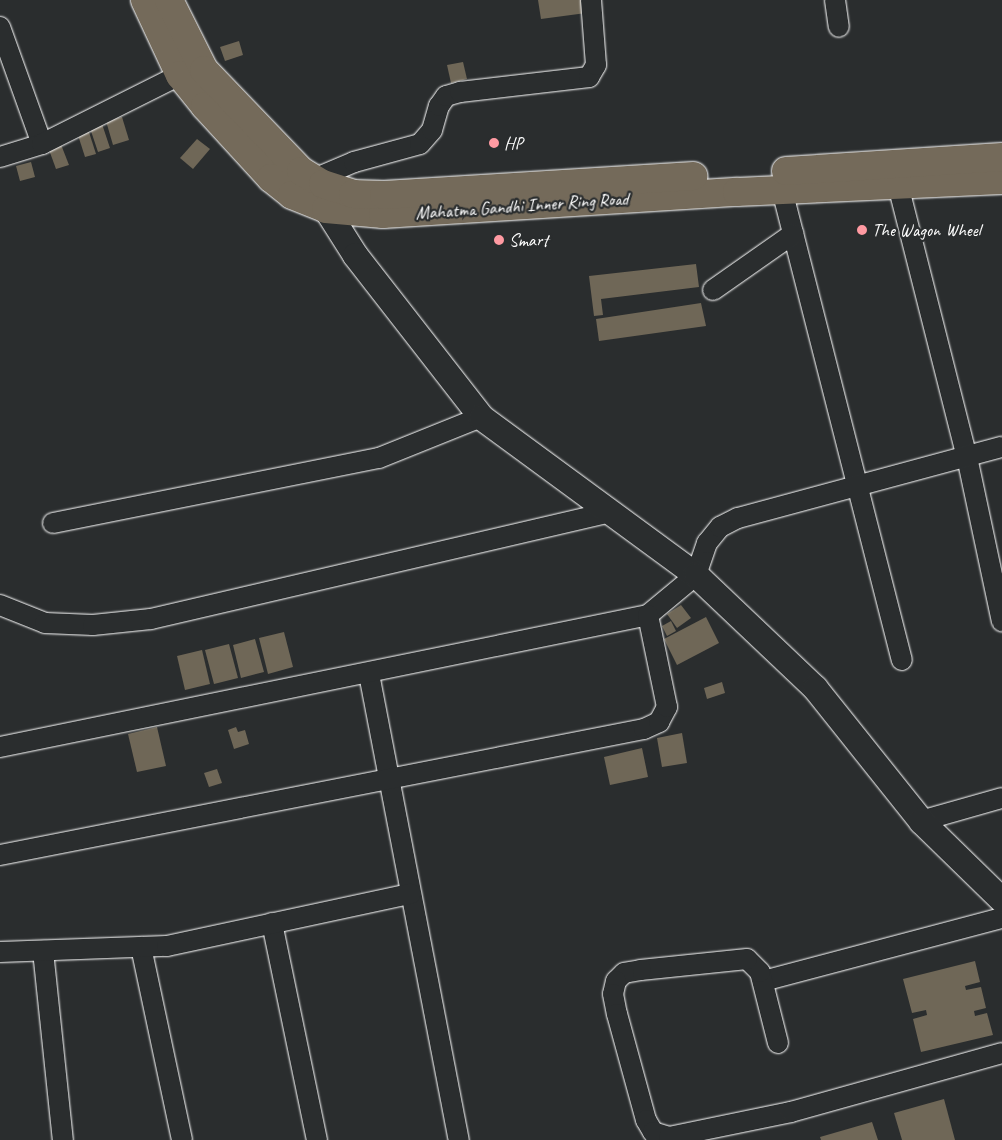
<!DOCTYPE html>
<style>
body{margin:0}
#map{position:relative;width:1002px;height:1140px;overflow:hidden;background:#2a2d2e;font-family:Caveat,sans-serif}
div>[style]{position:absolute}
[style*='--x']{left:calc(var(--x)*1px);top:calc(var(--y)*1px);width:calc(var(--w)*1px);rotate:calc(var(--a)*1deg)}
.building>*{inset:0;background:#6f6757}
.roads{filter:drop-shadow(0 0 1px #fff) drop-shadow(0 0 1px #fff)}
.minor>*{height:20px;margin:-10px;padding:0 10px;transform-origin:10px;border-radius:10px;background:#2a2d2e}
.tertiary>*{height:25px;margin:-12.5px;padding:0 12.5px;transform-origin:12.5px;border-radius:12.5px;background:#2a2d2e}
.primary>*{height:28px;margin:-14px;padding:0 14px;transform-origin:14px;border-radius:14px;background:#746a5a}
.dots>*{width:14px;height:14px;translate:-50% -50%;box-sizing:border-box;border:2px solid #2a2d2e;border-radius:50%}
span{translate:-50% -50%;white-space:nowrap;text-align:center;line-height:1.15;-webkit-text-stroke:4.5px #2a2d2e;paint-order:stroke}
.poi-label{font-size:18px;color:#fff}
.left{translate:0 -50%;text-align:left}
.street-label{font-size:18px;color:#fff}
</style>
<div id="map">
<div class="building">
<div style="clip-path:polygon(538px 0,584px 0,586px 13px,541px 19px)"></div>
<div style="clip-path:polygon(239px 41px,243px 55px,225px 61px,220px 47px)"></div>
<div style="clip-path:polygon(463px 62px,467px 79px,451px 83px,447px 65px)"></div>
<div style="clip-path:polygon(122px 117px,129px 140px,113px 145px,106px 121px)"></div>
<div style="clip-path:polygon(102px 124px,110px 148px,98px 152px,90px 128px)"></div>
<div style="clip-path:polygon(88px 129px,96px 154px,85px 157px,77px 132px)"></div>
<div style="clip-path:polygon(197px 139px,210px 149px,193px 169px,180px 158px)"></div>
<div style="clip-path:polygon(60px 142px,69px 165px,56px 169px,48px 147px)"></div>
<div style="clip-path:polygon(31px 162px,35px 177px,20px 181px,16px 166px)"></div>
<div style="clip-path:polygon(696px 264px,699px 287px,601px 299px,603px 315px,594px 316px,589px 276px)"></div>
<div style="clip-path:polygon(701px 303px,706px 326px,599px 341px,596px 319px)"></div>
<div style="clip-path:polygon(681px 605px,691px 618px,677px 628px,667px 614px)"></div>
<div style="clip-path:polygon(706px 617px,719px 643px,677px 665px,664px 639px)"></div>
<div style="clip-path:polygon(671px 621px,676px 631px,667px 636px,662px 626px)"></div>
<div style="clip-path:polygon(284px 632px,293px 667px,268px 674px,259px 638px)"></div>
<div style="clip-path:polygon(255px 639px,264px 672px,241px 678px,233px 645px)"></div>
<div style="clip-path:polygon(229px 644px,238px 678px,214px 684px,205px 650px)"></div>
<div style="clip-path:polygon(202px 650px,210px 684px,185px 690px,177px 656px)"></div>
<div style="clip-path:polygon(722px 682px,725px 693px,707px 699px,704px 688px)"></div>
<div style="clip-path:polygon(157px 727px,166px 766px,137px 772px,128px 734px)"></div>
<div style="clip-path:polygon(236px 727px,238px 732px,245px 730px,249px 744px,234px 749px,228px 730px)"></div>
<div style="clip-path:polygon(682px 733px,687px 763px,662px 767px,657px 738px)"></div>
<div style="clip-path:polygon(642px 748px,648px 777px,610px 785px,604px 757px)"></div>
<div style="clip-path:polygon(217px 769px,222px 783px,209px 787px,204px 773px)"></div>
<div style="clip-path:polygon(975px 961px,980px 982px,965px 986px,966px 990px,981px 987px,986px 1008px,974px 1011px,975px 1016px,987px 1013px,993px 1035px,921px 1052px,913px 1019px,927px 1015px,926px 1010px,912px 1013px,903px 979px)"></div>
<div style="clip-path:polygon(944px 1099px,955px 1140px,902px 1140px,894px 1113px)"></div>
<div style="clip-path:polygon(872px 1122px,878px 1140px,821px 1140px,820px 1137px)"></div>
</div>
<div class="roads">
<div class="minor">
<div style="--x:835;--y:0;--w:27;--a:82"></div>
<div style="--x:0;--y:27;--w:124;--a:70.3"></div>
<div style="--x:0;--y:157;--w:44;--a:-17.2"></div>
<div style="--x:42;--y:144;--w:154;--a:-26.6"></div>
<div style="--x:314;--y:179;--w:43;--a:-23"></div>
<div style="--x:354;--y:162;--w:68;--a:-15.3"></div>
<div style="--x:420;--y:144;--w:18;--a:-49"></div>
<div style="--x:432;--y:130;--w:25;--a:-74"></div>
<div style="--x:439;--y:106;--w:12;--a:-55"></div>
<div style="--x:446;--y:96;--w:15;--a:-16"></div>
<div style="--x:460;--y:92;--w:130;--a:-6.6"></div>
<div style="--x:589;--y:77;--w:14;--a:-60"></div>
<div style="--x:596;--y:65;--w:65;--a:-94.4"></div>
<div style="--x:898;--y:185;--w:281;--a:75.8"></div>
<div style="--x:967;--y:457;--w:168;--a:78"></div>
<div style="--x:782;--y:190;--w:485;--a:75.7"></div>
<div style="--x:713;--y:290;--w:98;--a:-35"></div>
<div style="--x:53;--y:523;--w:332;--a:-11.3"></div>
<div style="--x:379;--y:458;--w:110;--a:-21.9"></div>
<div style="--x:0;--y:605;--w:48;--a:21.8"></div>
<div style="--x:45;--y:623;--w:48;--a:2.4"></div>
<div style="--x:93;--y:625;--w:58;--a:-5.9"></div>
<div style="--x:151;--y:619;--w:472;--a:-13.1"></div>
<div style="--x:369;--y:674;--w:475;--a:79.1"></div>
<div style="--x:0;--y:747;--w:661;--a:-11.51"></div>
<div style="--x:648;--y:615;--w:62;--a:-39.8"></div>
<div style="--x:696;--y:575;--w:34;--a:-71"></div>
<div style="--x:707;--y:543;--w:21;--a:-51"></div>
<div style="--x:720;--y:527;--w:20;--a:-27"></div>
<div style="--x:738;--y:518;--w:273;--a:-15.1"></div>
<div style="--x:921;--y:821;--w:84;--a:-15.9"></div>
<div style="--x:0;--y:855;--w:656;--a:-11.07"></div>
<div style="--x:644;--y:729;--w:17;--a:-25"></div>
<div style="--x:659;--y:722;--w:17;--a:-62"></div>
<div style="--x:667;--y:707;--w:94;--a:-101.7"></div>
<div style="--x:272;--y:923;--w:222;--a:78.3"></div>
<div style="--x:141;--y:947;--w:197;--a:78"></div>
<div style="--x:43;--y:951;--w:190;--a:84"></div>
<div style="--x:0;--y:952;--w:167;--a:-2.1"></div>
<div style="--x:167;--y:946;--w:249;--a:-12.1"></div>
<div style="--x:763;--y:981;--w:247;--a:-14.8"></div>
<div style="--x:778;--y:1043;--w:73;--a:-104.2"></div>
<div style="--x:760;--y:972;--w:18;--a:-135"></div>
<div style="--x:747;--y:959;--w:107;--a:174.1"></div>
<div style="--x:641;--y:970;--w:17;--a:170"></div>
<div style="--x:624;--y:973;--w:11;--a:135"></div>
<div style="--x:616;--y:981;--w:13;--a:103"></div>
<div style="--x:613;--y:994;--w:20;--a:79"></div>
<div style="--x:617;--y:1014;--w:110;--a:74.7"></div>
<div style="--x:646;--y:1120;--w:14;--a:60"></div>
<div style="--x:653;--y:1132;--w:17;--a:17"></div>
<div style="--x:669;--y:1137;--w:125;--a:-11.6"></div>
<div style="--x:791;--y:1112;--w:219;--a:-15.6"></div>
</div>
<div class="tertiary">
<div style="--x:324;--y:192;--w:17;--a:83"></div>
<div style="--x:326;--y:209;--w:54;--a:57.8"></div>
<div style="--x:355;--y:255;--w:205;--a:52.1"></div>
<div style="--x:481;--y:417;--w:267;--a:36.3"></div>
<div style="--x:696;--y:575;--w:164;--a:43.5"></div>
<div style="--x:815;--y:688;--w:170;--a:51.4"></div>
<div style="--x:921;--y:821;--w:113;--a:44.3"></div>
</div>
<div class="primary">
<div style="--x:145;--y:0;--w:83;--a:65"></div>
<div style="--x:180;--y:75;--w:40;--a:51"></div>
<div style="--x:205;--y:106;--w:98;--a:47.5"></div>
<div style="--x:271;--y:178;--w:27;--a:39"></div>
<div style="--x:292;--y:195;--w:37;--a:22"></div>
<div style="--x:326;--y:209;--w:57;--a:5"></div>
<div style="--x:383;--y:214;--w:355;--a:-3.6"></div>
<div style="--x:737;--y:192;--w:265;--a:-2.6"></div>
<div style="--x:169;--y:0;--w:78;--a:63.4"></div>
<div style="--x:204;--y:70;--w:140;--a:46.2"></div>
<div style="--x:301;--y:171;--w:26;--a:31"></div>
<div style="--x:323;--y:184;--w:32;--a:18"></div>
<div style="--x:353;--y:194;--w:31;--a:2"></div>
<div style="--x:384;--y:195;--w:310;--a:-3.5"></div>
<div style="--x:786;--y:171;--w:216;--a:-3.7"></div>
</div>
</div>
<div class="dots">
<div style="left:494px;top:143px;background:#ff9aa2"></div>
<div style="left:862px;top:230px;background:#ff9aa2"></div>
<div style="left:499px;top:240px;background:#ff9aa2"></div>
</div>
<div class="poi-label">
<span class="left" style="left:504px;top:143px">HP</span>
<span class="left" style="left:872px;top:230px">The Wagon Wheel</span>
<span class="left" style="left:509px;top:240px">Smart</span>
</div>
<div class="street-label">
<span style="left:522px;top:206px;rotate:-4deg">Mahatma Gandhi Inner Ring Road</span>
</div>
</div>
